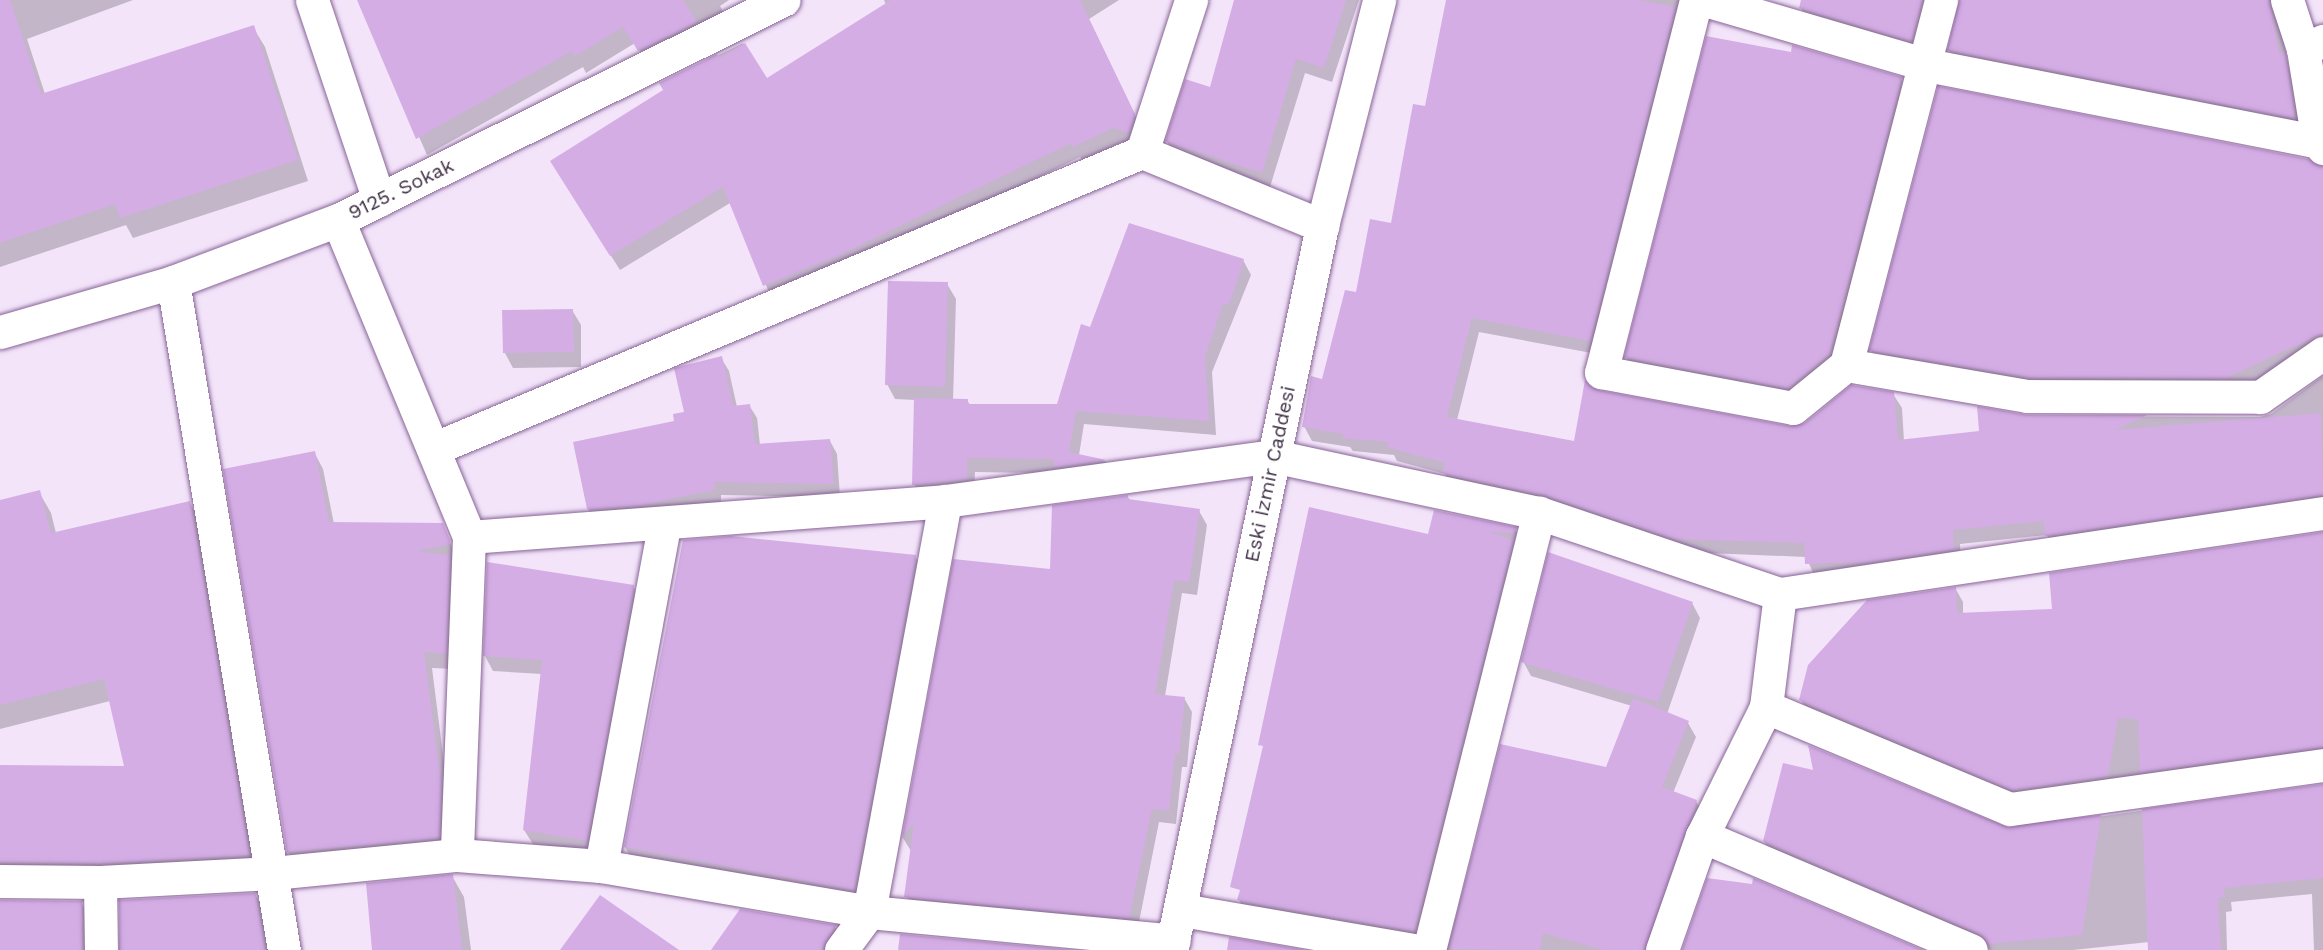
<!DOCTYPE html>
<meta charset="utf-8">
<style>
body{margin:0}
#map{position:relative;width:2323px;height:950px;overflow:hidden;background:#f3e4fa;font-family:"Work Sans",sans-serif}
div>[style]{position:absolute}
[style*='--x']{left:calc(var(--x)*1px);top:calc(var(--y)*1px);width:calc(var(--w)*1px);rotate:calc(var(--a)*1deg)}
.shadow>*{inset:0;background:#0003}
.building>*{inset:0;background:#d4ade5}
.roads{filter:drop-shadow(0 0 2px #886497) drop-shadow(0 0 2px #886497)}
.minor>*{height:33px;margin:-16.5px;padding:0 16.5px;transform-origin:16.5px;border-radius:16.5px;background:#fff}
.tertiary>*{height:33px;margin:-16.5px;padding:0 16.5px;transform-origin:16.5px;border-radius:16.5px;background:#fff}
.primary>*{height:33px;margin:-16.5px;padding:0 16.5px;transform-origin:16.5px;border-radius:16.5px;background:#fff}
span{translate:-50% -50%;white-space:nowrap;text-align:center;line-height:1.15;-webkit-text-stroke:4.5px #fff;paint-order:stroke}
.street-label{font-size:20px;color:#403046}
</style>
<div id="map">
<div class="shadow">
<div style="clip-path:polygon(0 0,133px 0,27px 39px,45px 94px,253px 27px,265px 47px,308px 181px,133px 238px,126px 225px,0 267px)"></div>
<div style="clip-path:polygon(359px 0,729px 0,720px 6px,732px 27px,650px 67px,635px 43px,586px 73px,583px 67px,427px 155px)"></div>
<div style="clip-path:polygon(884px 0,1119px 0,1089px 19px,1142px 130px,1137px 147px,1122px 142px,1083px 161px,1080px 157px,851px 269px,773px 301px,730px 203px,620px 270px,561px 177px,665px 91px,661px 83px,743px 43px,766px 80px,886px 5px)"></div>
<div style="clip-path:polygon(1236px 0,1359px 0,1332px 82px,1305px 73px,1270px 187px,1175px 156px,1167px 141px,1211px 89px)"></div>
<div style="clip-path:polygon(1448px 0,1686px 0,1597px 354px,1479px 332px,1457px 420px,1575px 442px,1597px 392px,1798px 428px,1852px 387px,1893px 394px,1902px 408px,1904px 441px,1981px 432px,2027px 416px,2260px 417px,2271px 414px,2323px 376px,2323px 511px,2055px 549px,2047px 535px,1960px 544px,1961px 563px,1815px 577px,1806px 557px,1683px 552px,1452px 487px,1445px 474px,1397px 461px,1394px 455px,1353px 451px,1350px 447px,1312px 441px,1304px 426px,1357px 294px,1392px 224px,1426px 108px)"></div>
<div style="clip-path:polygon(1803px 0,1938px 0,1919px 54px,1809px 22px,1801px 8px)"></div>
<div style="clip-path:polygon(1959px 0,2275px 0,2302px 131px,1957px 63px,1949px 50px)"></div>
<div style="clip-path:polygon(1901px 78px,1909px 93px,1837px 369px,1797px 402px,1634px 372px,1626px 357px)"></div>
<div style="clip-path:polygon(2323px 168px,2323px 351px,2262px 391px,2037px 390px,1878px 363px,1871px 350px)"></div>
<div style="clip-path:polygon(1243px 260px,1251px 275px,1212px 372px,1216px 435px,1084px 424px,1079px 455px,1105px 461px,1112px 474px,975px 472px,974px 493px,922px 498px,914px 484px,915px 400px,895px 399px,887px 384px,947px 284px,956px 299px,953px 400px,967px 400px,970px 405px,1058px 405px,1091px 329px)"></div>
<div style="clip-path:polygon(572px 310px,581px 325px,581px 367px,513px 368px,505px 353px)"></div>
<div style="clip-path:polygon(721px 358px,729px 371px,737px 407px,749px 405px,757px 418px,760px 445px,830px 441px,837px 454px,840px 497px,721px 495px,721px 503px,596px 522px,588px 509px,686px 413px)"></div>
<div style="clip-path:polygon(314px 452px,323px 469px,334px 524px,442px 525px,458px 560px,451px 562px,458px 574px,454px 669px,432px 668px,449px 802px,447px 854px,298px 868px,288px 852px)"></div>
<div style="clip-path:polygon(39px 492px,51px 513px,56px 533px,190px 503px,202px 524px,260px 876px,0 890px,0 766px,126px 768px,110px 701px,0 729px,0 502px)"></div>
<div style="clip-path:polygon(1127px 496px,1130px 500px,1199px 511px,1207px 525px,1197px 595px,1182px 593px,1165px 696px,1184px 698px,1192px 712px,1187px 767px,1182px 767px,1176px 824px,1159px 822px,1137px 932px,914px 910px,906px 896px,911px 851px,903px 838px,955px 561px,1051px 570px)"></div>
<div style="clip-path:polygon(1515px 529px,1525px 547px,1424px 948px,1249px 918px,1239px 900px,1429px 536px)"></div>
<div style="clip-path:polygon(2323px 533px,2323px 761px,2021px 803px,1809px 714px,1801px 700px,1955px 588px,1963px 602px,1963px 614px,2054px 610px)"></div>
<div style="clip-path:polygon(915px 556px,923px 571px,862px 904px,633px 862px,625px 847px)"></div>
<div style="clip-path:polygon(633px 586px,641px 601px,594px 855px,533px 844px,524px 830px,542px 674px,493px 671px,485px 656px)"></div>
<div style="clip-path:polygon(1692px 603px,1700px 618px,1667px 714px,1688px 723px,1696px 737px,1673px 793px,1696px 801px,1704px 815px,1655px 950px,1447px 950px,1501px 745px,1607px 769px,1632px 706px,1531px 676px,1523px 661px)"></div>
<div style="clip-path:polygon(1810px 747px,2012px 829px,2323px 785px,2323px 950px,2314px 950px,2312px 894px,2231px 902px,2232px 911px,2226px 912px,2227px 950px,2149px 950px,2149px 942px,2073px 950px,1991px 950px,1772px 855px,1764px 841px,1815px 772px)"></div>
<div style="clip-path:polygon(452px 876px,464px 897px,471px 950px,373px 950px)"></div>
<div style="clip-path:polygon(255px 894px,267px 915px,273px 950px,119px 950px,120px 901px)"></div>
<div style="clip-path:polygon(0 901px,81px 902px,93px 923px,93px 950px,0 950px)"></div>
<div style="clip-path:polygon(835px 927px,843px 941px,837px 950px,713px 950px)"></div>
</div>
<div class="building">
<div style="clip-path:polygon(0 0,10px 0,41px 94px,254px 25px,298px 160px,120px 218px,115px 204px,0 243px)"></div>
<div style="clip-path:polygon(357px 0,683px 0,697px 22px,638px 51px,623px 27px,575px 56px,572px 51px,416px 139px)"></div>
<div style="clip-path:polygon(891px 0,1080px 0,1135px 114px,1129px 133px,1113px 128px,1073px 147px,1071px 143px,842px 254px,763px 286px,723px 187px,610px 256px,550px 161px,663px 90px,659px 83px,717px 54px,719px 58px,745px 43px,767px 78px)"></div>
<div style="clip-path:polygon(1234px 0,1346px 0,1324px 68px,1296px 59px,1262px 173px,1165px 141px,1185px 79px,1210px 87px)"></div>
<div style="clip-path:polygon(1446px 0,1639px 0,1675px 7px,1590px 341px,1472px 318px,1447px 417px,1574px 441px,1585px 380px,1598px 390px,1790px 426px,1805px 423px,1851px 385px,1894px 392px,1898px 440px,1979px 431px,1977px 406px,2027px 415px,2147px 415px,2115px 430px,2321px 413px,2323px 495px,2045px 536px,2044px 521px,1953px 530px,1954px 549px,1869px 562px,1805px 564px,1804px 543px,1674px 539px,1545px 495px,1442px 473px,1445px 463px,1387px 447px,1389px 442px,1343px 438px,1343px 434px,1302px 427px,1311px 376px,1322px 379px,1345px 290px,1356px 292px,1370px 219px,1391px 223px,1413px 104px,1425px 106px)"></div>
<div style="clip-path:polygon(1801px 0,1922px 0,1911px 41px,1799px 8px)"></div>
<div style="clip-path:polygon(1959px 0,2269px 0,2279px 52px,2285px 53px,2295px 118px,1947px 50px)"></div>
<div style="clip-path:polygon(1706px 36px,1791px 52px,1792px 45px,1902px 77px,1829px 354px,1788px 388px,1624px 357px)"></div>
<div style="clip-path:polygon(1938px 86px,2308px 159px,2323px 166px,2323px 333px,2226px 378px,2029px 377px,1869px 350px)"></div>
<div style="clip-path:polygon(1129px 223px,1244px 259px,1229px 305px,1223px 304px,1205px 357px,1209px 421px,1076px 411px,1069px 452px,1106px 460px,1054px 467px,1054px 459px,967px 458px,967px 479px,912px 485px,914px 398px,968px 399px,968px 404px,1057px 404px,1081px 324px,1090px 327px)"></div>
<div style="clip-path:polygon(888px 281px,948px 282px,945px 387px,885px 385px)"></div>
<div style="clip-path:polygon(573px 309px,574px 352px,503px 353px,502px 310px)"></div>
<div style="clip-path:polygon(722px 356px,733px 406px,750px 404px,755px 444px,830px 439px,834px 484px,714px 482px,714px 490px,641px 505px,587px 509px,573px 442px,674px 421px,673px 414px,684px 412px,674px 368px)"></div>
<div style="clip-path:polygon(315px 451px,329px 522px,443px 523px,450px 540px,450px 544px,417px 551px,450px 556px,446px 654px,424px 652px,441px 784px,439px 838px,287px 852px,223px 469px)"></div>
<div style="clip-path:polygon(40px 490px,51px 533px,190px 501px,249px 855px,100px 863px,0 862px,0 765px,124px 766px,104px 679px,0 705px,0 500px)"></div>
<div style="clip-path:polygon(1128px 495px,1128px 499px,1200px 509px,1189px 582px,1174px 580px,1155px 694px,1185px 697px,1179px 754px,1175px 753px,1169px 811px,1152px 809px,1129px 918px,904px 897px,914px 822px,902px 838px,953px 559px,1050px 569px,1052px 505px)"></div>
<div style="clip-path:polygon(1309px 507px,1428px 534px,1434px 510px,1516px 527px,1515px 533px,1490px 532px,1513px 540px,1414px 931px,1237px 900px,1240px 890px,1230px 887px,1263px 746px,1258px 745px)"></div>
<div style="clip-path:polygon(2323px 532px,2323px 747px,2140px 772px,2138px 719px,2118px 718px,2108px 776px,2012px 790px,1799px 700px,1808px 665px,1867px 600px,1956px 587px,1957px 613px,2052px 609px,2049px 573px)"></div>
<div style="clip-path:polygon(731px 536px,916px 555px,854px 890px,624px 847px,683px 540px)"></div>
<div style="clip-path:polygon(1548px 552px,1693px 602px,1658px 702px,1521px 662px)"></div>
<div style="clip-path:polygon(487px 562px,634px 585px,587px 841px,523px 830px,542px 660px,483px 656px)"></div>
<div style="clip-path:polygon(1633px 698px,1689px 721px,1662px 787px,1697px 800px,1644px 950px,1603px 950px,1543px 933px,1540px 950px,1449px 949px,1500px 744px,1606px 767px)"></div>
<div style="clip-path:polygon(1808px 745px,2003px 826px,2101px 815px,2082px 935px,1988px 944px,1978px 933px,1763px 841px,1783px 763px,1813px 770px)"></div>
<div style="clip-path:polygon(2323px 784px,2323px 878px,2224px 888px,2225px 897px,2218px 898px,2221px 950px,2148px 950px,2142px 809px)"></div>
<div style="clip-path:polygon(453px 874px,462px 950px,372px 950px,366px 883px)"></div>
<div style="clip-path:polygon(1707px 878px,1752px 884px,1753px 878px,1923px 950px,1682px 950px)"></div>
<div style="clip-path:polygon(255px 893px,265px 950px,120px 950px,119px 900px)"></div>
<div style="clip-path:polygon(600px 895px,679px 950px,560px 950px)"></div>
<div style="clip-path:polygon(0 900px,82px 901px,82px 950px,0 950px)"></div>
<div style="clip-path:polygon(740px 909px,836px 925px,822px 950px,711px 950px)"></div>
<div style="clip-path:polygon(900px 934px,1071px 950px,898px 950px)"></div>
<div style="clip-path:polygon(1229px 937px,1304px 950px,1227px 950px)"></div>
</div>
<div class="roads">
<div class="minor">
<div style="--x:312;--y:0;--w:211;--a:71.5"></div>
<div style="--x:1696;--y:0;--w:384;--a:104.3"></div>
<div style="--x:1601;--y:372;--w:195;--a:10.6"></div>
<div style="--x:1793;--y:408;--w:68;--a:-39.1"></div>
<div style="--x:1846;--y:365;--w:184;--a:9.7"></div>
<div style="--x:2027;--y:396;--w:233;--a:0.2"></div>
<div style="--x:2260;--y:397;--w:77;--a:-34.9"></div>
<div style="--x:1705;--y:0;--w:231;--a:16.3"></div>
<div style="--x:1927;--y:65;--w:399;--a:11.1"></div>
<div style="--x:2303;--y:49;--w:22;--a:-22"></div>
<div style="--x:1142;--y:152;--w:160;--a:-72.1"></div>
<div style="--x:338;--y:220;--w:343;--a:67.5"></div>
<div style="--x:469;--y:537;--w:318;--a:92.2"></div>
<div style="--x:173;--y:282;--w:677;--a:80.57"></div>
<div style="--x:0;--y:332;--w:180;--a:-16.1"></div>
<div style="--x:173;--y:282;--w:176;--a:-20.6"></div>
<div style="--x:338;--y:220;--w:497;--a:-26.3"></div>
<div style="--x:1846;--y:365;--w:377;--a:-75.4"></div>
<div style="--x:433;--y:449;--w:769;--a:-22.73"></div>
<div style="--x:1142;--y:152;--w:195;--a:22.3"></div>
<div style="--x:469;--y:537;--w:477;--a:-4.3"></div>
<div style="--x:945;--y:501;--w:331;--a:-7.8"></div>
<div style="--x:1273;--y:456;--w:272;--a:12.1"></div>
<div style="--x:1539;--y:513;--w:254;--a:18.6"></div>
<div style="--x:1780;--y:594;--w:549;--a:-8.48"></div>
<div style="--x:1780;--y:594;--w:114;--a:97.1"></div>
<div style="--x:1766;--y:707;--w:264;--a:22.7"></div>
<div style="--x:2010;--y:809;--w:316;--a:-8"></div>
<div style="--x:1702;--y:836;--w:292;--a:23"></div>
<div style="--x:601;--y:866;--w:347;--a:-79.5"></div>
<div style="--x:0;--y:881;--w:100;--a:0.6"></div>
<div style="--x:100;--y:882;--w:173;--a:-3"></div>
<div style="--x:273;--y:873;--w:185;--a:-5.6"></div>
<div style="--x:457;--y:855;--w:144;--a:4.4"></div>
<div style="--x:601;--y:866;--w:272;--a:9.7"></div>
<div style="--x:869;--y:912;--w:306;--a:5.4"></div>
<div style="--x:100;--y:882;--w:68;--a:89.2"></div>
<div style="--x:1182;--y:910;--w:235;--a:9.8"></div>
<div style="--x:841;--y:950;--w:47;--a:-53.6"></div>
<div style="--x:869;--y:912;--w:418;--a:-79.5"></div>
<div style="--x:1429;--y:950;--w:451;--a:-75.9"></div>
<div style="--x:1662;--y:950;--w:121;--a:-70.7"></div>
<div style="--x:1702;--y:836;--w:144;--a:-63.6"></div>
</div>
<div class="tertiary">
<div style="--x:2287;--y:0;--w:52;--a:71.9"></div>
<div style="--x:2303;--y:49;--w:94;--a:80.8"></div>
<div style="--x:2318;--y:142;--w:8;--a:50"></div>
</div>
<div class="primary">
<div style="--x:1171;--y:950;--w:740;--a:-78.22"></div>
<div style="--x:1322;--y:226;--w:233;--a:-75.8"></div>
</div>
</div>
<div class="street-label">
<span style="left:401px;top:189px;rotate:-26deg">9125. Sokak</span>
<span style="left:1270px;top:474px;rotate:-78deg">Eski İzmir Caddesi</span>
</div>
</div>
